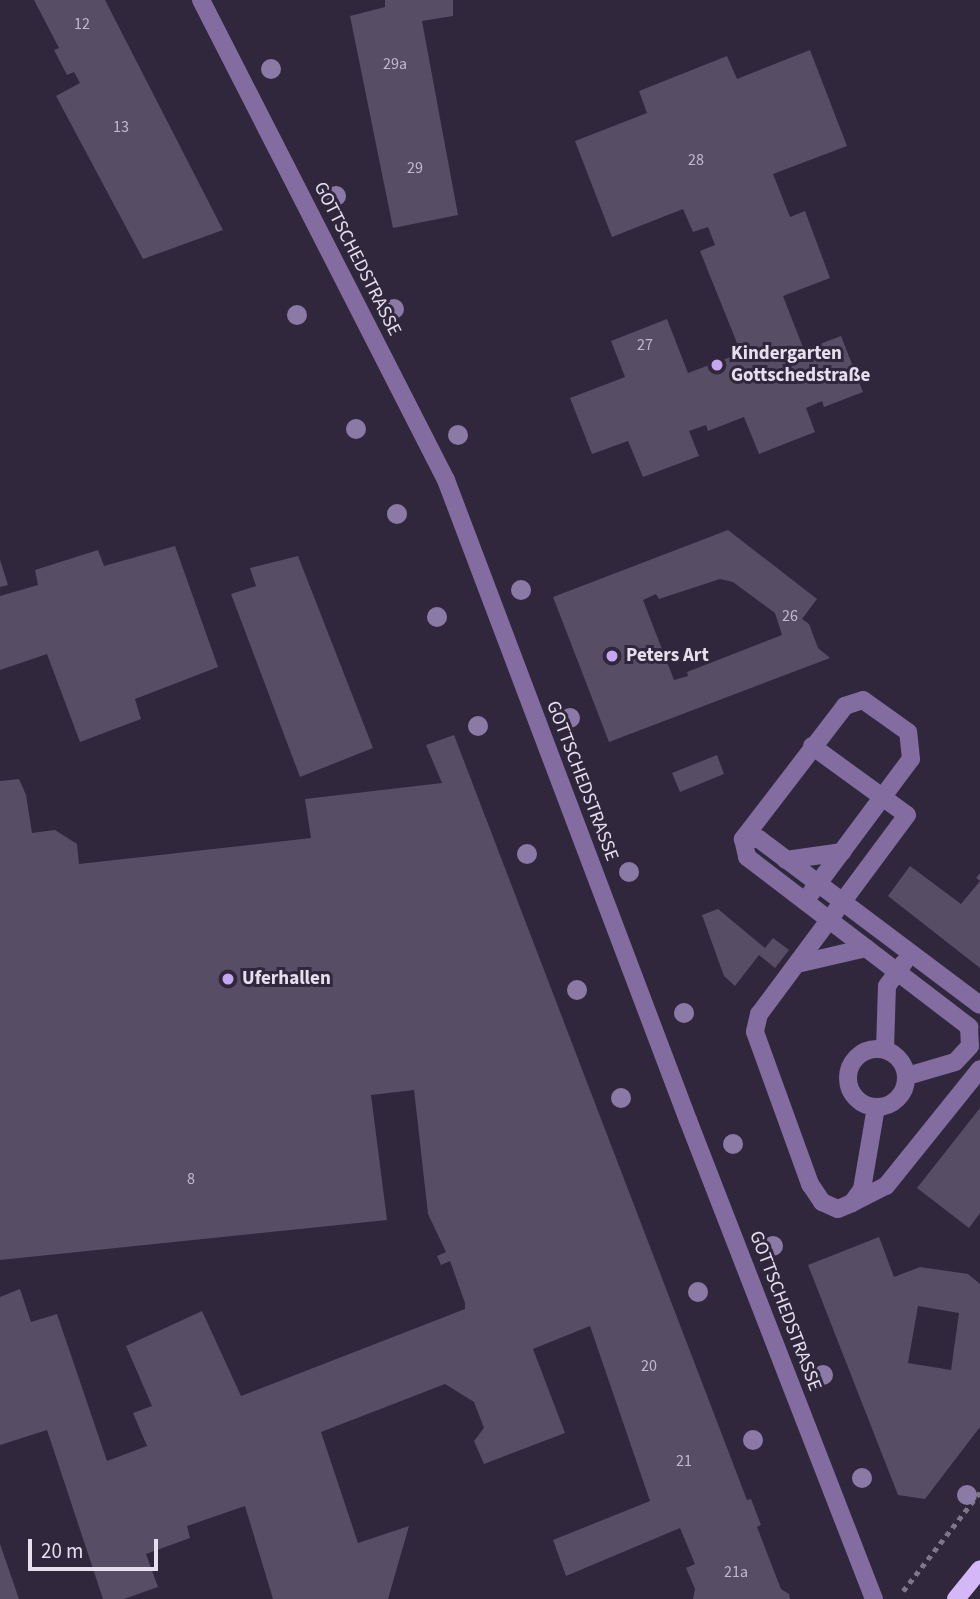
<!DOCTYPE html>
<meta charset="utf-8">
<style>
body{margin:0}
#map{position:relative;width:980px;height:1599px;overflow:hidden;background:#30273c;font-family:"Source Sans 3",sans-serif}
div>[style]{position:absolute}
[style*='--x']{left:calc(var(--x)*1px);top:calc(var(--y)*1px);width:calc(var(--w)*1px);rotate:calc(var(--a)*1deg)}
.building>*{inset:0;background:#574d65}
.path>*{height:4.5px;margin-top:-2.25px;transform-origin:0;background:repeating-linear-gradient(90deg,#7d7588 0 5px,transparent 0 10px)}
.minor>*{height:18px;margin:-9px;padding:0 9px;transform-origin:9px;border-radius:9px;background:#836ca0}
.minor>.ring{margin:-9px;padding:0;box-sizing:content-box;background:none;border:18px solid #836ca0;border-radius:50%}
.major>*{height:18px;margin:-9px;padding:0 9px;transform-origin:9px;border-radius:9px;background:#d3b7f7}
.trees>*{width:20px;height:20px;margin:-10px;border-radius:50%;background:#8c7aa6}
.dots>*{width:19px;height:19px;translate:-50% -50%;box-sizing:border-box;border:4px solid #30273c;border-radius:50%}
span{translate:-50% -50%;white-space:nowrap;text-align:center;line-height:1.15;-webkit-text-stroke:6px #30273c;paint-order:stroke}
.number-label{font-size:16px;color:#c2bacc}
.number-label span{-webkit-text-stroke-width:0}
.street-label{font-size:19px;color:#e5dfee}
.poi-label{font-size:19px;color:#e5dfee;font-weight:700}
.left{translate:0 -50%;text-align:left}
.scale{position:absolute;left:28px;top:1539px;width:130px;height:32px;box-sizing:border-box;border:4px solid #e5dfee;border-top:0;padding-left:9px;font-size:21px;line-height:24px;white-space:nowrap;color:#e5dfee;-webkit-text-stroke:5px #30273c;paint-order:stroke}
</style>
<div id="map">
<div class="building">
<div style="clip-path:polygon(34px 0,105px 0,223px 230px,143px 259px,56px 96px,80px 83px,74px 72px,67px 75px,54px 50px,59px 48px)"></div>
<div style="clip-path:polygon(385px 0,453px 0,453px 16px,422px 21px,458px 215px,393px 228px,350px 16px,385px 7px)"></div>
<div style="clip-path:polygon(810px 50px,847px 146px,773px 174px,790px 217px,805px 211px,830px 278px,783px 296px,804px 350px,841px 336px,863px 392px,824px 407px,822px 401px,806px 408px,815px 432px,759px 454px,744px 417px,708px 431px,706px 425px,689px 431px,699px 456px,643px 477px,628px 441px,592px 454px,570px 398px,625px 377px,611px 341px,667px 319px,688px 373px,741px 353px,700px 251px,715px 245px,708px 227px,693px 232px,683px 209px,612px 237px,575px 141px,647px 113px,639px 91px,727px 56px,737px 79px)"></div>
<div style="clip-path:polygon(evenodd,728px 530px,817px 599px,802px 619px,809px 624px,818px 648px,830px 658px,609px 742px,553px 597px,728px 530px,720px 579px,733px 582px,775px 613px,782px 635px,687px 672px,688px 676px,674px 680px,643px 600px,656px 594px,659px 599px,720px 579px)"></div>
<div style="clip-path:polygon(175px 546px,218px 667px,135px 699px,141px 719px,80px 742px,47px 654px,0 670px,0 596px,38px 585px,35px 570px,98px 550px,104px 566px)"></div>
<div style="clip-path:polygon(298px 556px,373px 748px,300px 777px,231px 594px,256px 586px,250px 568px)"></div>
<div style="clip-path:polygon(0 560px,8px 585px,0 587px)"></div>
<div style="clip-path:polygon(454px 735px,747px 1500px,751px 1499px,761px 1525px,757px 1527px,781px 1589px,789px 1594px,790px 1599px,693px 1599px,695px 1589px,686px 1568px,695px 1564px,680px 1528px,566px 1576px,553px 1540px,650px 1501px,590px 1326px,533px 1349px,565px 1433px,484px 1464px,474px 1441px,484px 1428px,474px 1402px,445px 1384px,321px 1432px,358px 1543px,409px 1526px,388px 1599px,273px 1599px,245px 1506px,187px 1526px,190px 1538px,146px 1554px,158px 1587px,124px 1599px,103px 1599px,47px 1430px,0 1445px,0 1297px,20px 1289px,31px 1322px,57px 1314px,107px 1461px,147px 1446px,133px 1413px,152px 1406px,126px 1346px,202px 1311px,241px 1396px,465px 1309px,465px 1303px,450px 1261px,441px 1265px,437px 1256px,446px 1252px,428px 1214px,414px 1090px,371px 1095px,387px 1220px,0 1260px,0 781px,19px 779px,26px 795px,32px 833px,55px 830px,77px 844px,79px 864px,311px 838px,305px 799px,442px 783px,426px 745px)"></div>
<div style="clip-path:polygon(717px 755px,724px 774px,680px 792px,672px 773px)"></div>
<div style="clip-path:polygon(910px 866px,961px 904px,980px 881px,976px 878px,980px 873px,980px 968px,888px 896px)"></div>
<div style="clip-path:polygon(718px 909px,765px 948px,773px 938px,789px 950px,775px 968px,759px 955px,735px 986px,724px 976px,702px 915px)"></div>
<div style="clip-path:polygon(980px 1108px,980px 1213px,969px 1228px,917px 1188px)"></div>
<div style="clip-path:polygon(evenodd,879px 1237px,894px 1277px,920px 1267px,968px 1274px,980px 1284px,980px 1427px,925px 1499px,898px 1495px,808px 1265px,879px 1237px,918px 1306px,959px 1313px,951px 1370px,908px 1363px,918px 1306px)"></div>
<div style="clip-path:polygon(0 1544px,19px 1599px,0 1599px)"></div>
</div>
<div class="path">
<div style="--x:903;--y:1591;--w:125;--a:-52.1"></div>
</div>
<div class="minor">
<div style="--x:201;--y:0;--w:539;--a:62.96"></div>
<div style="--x:446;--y:480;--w:684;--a:69.29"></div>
<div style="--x:688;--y:1120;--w:514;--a:68.78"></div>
<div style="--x:812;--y:746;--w:117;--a:36"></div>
<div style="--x:907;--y:815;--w:248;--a:126.6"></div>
<div style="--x:759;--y:1014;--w:18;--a:103"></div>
<div style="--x:755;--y:1032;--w:162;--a:70.1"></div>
<div style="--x:810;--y:1184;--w:22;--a:56"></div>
<div style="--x:822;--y:1202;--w:17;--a:24"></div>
<div style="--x:838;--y:1209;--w:15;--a:-23"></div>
<div style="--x:852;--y:1203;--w:17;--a:-54"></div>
<div style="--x:862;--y:1189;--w:83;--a:-80.3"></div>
<div style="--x:743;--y:839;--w:16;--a:0"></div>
<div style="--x:759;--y:839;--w:276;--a:36.9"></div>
<div style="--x:786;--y:860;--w:57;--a:-8.1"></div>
<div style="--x:805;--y:901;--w:177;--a:-53.3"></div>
<div style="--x:911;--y:759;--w:27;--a:-96"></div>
<div style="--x:908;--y:732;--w:55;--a:-144.6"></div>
<div style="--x:863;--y:700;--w:19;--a:162"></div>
<div style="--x:845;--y:706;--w:168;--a:127.5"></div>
<div style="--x:743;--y:839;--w:18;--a:77"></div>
<div style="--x:747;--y:857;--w:280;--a:37.4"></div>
<div style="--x:969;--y:1027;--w:19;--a:87"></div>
<div style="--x:970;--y:1046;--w:22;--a:133"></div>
<div style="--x:955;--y:1062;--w:50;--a:163.7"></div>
<div style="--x:797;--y:964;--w:71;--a:-13.1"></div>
<div class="ring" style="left:848px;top:1049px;width:40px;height:40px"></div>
<div style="--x:885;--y:1049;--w:63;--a:-88.2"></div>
<div style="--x:887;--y:986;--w:29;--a:-54"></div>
<div style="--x:852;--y:1203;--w:38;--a:-27"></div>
<div style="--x:886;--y:1186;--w:150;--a:-51.2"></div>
</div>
<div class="major">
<div style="--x:956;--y:1599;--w:38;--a:-51"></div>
</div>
<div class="trees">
<div style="left:271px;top:69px"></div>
<div style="left:336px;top:196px"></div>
<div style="left:394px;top:309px"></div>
<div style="left:297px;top:315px"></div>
<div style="left:356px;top:429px"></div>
<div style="left:458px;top:435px"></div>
<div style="left:397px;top:514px"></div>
<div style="left:521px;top:590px"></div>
<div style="left:437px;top:617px"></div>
<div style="left:570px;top:718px"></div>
<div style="left:478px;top:726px"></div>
<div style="left:527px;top:854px"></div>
<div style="left:629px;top:872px"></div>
<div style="left:577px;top:990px"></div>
<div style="left:684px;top:1013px"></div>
<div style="left:621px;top:1098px"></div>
<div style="left:733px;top:1144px"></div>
<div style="left:773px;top:1246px"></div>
<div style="left:698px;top:1292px"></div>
<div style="left:823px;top:1375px"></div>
<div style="left:753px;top:1440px"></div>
<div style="left:862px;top:1478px"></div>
<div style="left:967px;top:1495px"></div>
</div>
<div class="dots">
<div style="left:717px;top:365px;background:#c6a6f0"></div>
<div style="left:612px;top:656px;background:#c6a6f0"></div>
<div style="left:228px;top:979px;background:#c6a6f0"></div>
</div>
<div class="number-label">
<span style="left:82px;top:24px">12</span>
<span style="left:395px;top:64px">29a</span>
<span style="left:121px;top:127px">13</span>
<span style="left:696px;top:160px">28</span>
<span style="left:415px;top:168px">29</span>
<span style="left:645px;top:345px">27</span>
<span style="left:790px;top:616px">26</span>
<span style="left:191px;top:1179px">8</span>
<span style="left:649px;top:1366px">20</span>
<span style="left:684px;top:1461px">21</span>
<span style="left:736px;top:1572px">21a</span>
</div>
<div class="street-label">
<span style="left:357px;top:259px;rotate:63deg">GOTTSCHEDSTRASSE</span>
<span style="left:582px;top:781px;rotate:69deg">GOTTSCHEDSTRASSE</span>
<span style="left:785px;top:1311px;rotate:69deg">GOTTSCHEDSTRASSE</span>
</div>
<div class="poi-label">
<span class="left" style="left:731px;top:365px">Kindergarten<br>Gottschedstraße</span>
<span class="left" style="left:626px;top:656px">Peters Art</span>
<span class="left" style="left:242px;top:979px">Uferhallen</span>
</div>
<div class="scale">20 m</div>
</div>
